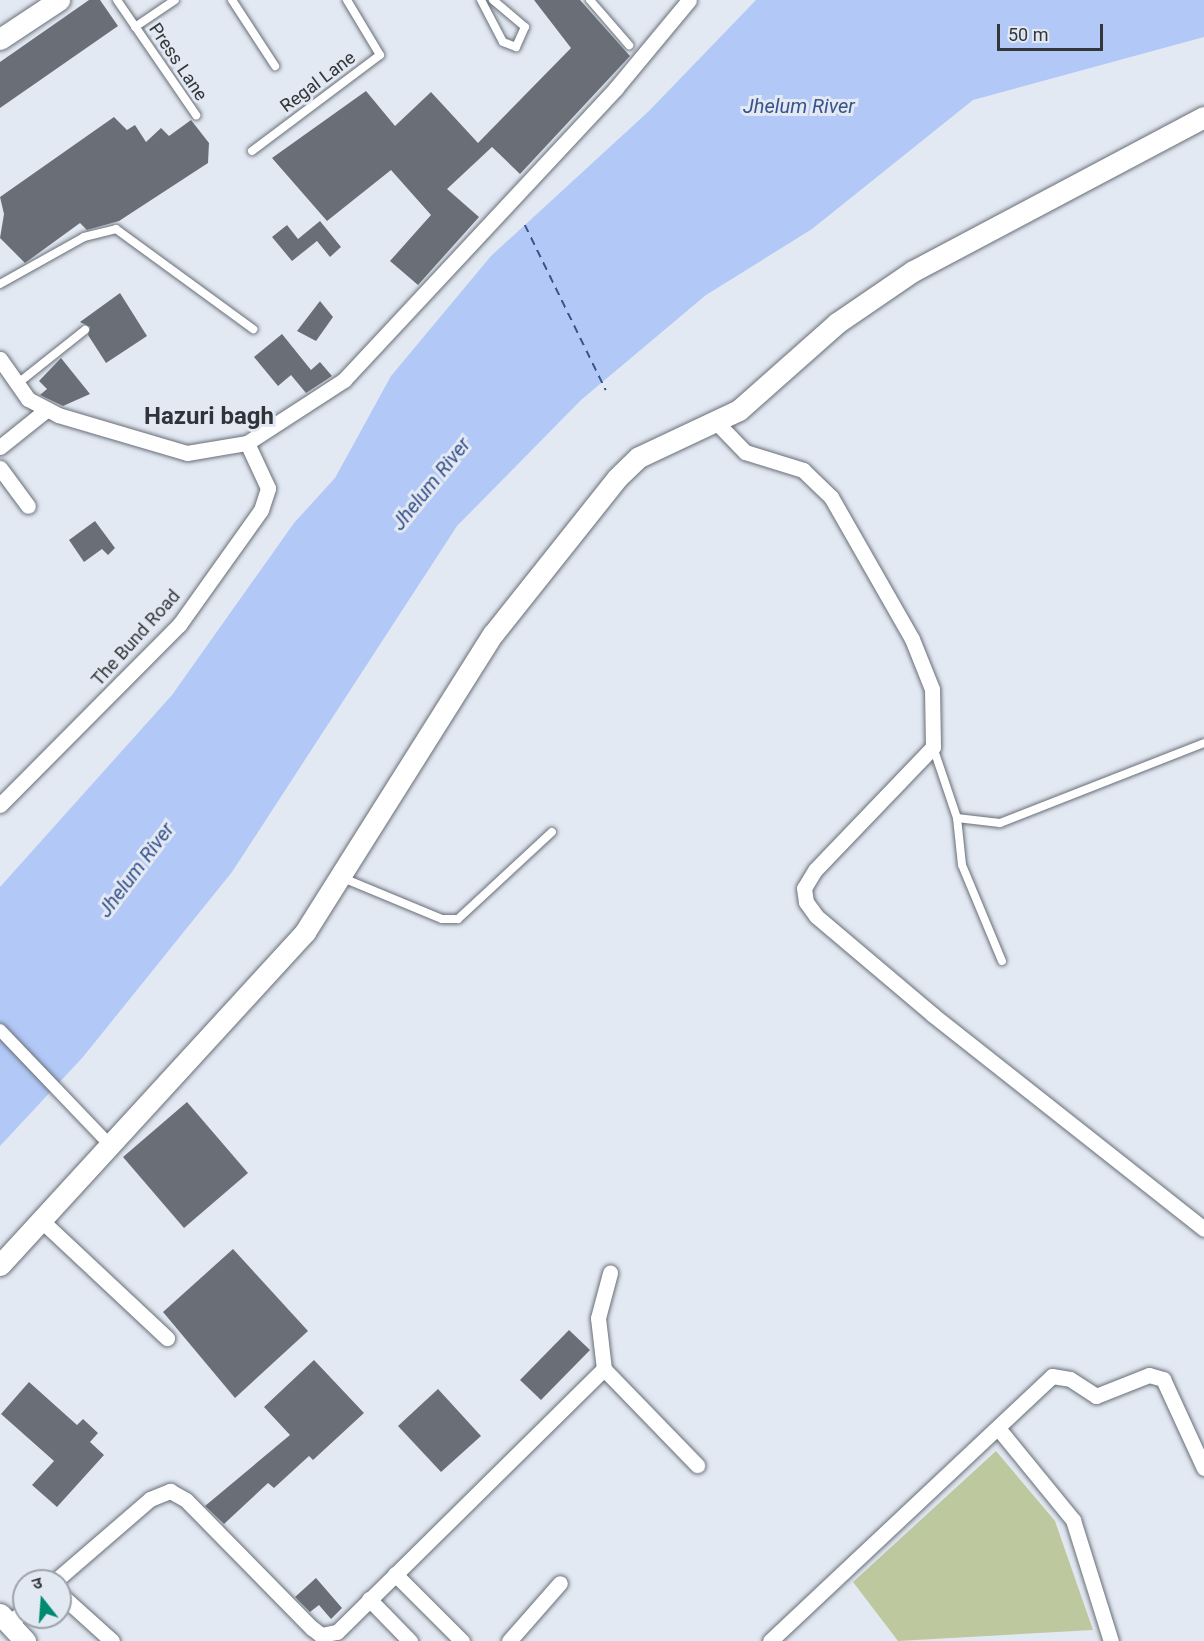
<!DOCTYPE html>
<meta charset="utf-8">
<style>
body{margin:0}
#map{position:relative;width:1204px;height:1641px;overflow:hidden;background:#e3e9f3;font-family:Roboto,"Noto Sans Devanagari",sans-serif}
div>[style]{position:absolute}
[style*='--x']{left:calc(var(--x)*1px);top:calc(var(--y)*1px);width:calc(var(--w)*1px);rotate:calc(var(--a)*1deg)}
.green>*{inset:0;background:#bec89e}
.water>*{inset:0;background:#b2c8f7}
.ferry>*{height:1.5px;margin-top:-0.75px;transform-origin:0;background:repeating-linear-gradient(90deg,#38528c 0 8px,transparent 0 14px)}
.building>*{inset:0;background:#6a6f77}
.roads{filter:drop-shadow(0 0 2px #686e76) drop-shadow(0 0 2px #686e76)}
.service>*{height:8px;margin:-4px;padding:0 4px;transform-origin:4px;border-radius:4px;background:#fff}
.pedestrian>*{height:12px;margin:-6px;padding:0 6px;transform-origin:6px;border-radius:6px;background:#fff}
.minor>*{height:15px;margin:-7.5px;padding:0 7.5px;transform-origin:7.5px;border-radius:7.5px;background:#fff}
.secondary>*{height:21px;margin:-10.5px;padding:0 10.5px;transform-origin:10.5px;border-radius:10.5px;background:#fff}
span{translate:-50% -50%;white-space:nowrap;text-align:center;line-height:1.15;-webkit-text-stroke:6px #e3e9f3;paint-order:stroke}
.street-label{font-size:18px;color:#34373a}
.water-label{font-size:20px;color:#38528c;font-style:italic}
.district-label{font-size:24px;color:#2f343b;font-weight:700}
.north{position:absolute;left:12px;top:1569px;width:60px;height:60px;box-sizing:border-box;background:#e3e9f3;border:2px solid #9da2a9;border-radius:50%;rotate:343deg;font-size:16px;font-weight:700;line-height:24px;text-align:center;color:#34373a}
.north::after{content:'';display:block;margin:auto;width:21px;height:27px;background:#008a70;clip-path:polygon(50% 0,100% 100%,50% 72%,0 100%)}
.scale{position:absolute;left:997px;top:24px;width:106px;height:27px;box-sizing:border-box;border:3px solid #34373a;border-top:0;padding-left:8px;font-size:18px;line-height:21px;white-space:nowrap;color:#34373a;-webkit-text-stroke:4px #e3e9f3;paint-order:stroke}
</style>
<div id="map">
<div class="green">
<div style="clip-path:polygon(996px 1451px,1055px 1521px,1093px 1630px,898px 1641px,853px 1582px)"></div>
</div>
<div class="water">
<div style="clip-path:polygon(756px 0,1204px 0,1204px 37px,973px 100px,812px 229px,706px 295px,581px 400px,457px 526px,232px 872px,83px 1057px,0 1146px,0 887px,172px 695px,294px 523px,335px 478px,391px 376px,491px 256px,649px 111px)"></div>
</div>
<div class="ferry">
<div style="--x:525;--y:225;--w:184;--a:63.9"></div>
</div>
<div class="building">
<div style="clip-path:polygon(89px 0,100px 0,118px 26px,0 108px,0 62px)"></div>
<div style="clip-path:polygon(534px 0,580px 0,630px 56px,520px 174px,492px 147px,447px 189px,479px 217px,418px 285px,390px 261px,431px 215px,391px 170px,327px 221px,272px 158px,366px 91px,395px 126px,431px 92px,478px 143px,571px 48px)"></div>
<div style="clip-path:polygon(114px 117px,127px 130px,135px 125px,146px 142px,161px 128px,169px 136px,191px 120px,209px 143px,208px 163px,119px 221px,87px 230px,80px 223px,25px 263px,0 238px,4px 214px,0 197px)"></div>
<div style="clip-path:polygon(320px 221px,341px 247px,330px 257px,317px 241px,292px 261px,272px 237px,287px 225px,298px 239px)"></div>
<div style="clip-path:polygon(120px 293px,147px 336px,106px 363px,88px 335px,90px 327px,80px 322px)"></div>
<div style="clip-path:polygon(320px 301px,333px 317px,316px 341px,297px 331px)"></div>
<div style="clip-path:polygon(282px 334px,311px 370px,320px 362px,332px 376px,306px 393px,291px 375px,278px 386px,254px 357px)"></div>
<div style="clip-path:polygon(61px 358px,90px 394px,63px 406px,40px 395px,47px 389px,39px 381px)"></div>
<div style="clip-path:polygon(95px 521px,115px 548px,108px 555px,102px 549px,84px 562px,69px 540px)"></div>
<div style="clip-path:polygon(187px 1102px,248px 1173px,184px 1228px,123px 1157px)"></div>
<div style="clip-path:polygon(233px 1249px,308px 1331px,235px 1398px,163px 1312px)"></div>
<div style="clip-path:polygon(569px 1330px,590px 1350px,541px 1400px,520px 1380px)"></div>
<div style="clip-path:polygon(314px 1360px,364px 1413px,313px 1460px,309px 1456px,274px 1488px,268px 1483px,224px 1524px,205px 1506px,290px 1435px,264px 1407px)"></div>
<div style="clip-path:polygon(29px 1382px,77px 1425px,83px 1419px,98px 1433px,90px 1442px,104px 1455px,57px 1507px,32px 1485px,54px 1461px,1px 1414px)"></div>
<div style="clip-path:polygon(438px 1389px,481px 1436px,441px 1472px,398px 1426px)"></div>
<div style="clip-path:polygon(316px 1578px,342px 1608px,331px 1619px,319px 1605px,310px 1612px,295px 1597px)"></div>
</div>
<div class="roads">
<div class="service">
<div style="--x:117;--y:0;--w:140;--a:55.5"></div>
<div style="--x:232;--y:0;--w:79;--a:56.9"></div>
<div style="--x:481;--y:0;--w:47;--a:62.4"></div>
<div style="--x:503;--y:42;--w:14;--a:21"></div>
<div style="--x:516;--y:47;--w:22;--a:-66"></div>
<div style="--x:525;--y:27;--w:42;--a:-139.8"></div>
<div style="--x:590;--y:0;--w:60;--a:49.1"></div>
<div style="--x:135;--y:27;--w:48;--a:-34"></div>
<div style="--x:252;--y:151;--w:160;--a:-36.9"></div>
<div style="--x:380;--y:55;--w:64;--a:-121"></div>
<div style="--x:0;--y:284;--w:96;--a:-29.2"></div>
<div style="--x:84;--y:237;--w:33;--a:-14"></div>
<div style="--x:116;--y:229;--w:170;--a:36.1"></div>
<div style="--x:17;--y:384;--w:87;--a:-38.5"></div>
<div style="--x:933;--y:747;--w:75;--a:71.3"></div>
<div style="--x:957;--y:818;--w:47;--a:83.9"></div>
<div style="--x:962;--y:865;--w:104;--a:67.4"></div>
<div style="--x:957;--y:818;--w:43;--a:6.6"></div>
<div style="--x:1000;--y:823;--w:219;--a:-21.4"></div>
<div style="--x:343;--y:878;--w:107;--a:22.5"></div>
<div style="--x:442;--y:919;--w:16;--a:0"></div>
<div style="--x:458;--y:919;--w:128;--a:-42.8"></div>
</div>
<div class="pedestrian">
<div style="--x:0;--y:1030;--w:162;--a:46.3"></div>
</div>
<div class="minor">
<div style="--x:0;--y:359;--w:49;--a:55"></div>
<div style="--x:28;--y:399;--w:34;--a:28"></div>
<div style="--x:58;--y:415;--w:134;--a:16.4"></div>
<div style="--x:187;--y:453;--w:61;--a:-9.5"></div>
<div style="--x:247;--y:443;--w:116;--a:-33"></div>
<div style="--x:344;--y:380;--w:399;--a:-47"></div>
<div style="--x:616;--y:88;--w:114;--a:-50.3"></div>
<div style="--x:718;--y:424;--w:39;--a:46"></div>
<div style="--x:745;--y:452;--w:61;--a:17.2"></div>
<div style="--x:803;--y:470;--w:39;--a:44"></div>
<div style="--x:831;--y:497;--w:163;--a:60.3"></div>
<div style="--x:912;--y:639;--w:54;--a:68.2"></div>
<div style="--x:932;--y:689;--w:58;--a:89"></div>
<div style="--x:933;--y:747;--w:170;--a:133.8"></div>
<div style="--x:815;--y:870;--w:21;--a:121"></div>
<div style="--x:804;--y:888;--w:14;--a:82"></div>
<div style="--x:806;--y:902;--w:17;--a:54"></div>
<div style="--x:816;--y:916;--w:153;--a:40.2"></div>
<div style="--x:933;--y:1015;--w:345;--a:38.3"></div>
<div style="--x:0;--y:447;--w:59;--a:-38.8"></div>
<div style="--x:0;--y:468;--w:47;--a:53.6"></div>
<div style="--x:0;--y:805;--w:254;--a:-45.2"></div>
<div style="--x:179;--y:625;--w:141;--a:-54.5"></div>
<div style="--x:261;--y:510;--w:23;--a:-72"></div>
<div style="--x:268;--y:488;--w:50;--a:-115"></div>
<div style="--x:43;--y:1222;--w:170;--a:43.1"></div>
<div style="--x:604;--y:1369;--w:51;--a:-96.7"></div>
<div style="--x:598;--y:1318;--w:47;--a:-75.1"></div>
<div style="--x:998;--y:1428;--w:119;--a:50.8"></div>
<div style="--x:1073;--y:1520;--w:127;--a:72.6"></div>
<div style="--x:395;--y:1574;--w:95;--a:45"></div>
<div style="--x:55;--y:1581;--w:125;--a:-40.8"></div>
<div style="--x:150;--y:1499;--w:22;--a:-22"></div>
<div style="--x:170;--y:1491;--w:18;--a:29"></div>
<div style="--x:186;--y:1500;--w:180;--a:45.5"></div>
<div style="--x:312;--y:1628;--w:11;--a:38"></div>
<div style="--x:321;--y:1635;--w:16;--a:-11"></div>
<div style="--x:337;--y:1632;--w:375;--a:-44.6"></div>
<div style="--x:604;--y:1369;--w:134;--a:45.9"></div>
<div style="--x:60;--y:1594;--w:70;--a:42.1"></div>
<div style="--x:369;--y:1599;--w:59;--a:45.7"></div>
<div style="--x:9;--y:1624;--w:21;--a:-43"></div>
<div style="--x:509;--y:1641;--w:77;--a:-48.7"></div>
<div style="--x:770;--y:1641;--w:387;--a:-43.2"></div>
<div style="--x:1052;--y:1376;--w:18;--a:9"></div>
<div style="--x:1070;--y:1379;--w:31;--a:33"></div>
<div style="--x:1096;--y:1396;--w:57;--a:-21.6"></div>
<div style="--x:1149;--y:1375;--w:15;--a:16"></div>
<div style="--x:1163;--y:1379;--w:98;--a:65.3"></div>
</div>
<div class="secondary">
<div style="--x:0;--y:39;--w:71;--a:-33.5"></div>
<div style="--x:0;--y:1265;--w:452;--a:-47.5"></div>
<div style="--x:305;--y:932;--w:352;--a:-57.8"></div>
<div style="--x:493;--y:634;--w:199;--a:-51.5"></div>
<div style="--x:617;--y:478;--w:30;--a:-44"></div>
<div style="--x:639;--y:457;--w:110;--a:-25.2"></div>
<div style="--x:739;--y:410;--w:131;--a:-41.6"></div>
<div style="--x:837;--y:323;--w:92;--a:-34.4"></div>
<div style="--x:913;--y:271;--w:329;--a:-27.9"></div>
<div style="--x:0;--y:1614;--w:37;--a:47"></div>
</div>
</div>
<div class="street-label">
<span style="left:178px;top:62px;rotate:56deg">Press Lane</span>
<span style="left:318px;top:82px;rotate:-37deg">Regal Lane</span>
<span style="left:136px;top:638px;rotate:-48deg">The Bund Road</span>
</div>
<div class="water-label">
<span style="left:799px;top:106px">Jhelum River</span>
<span style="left:431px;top:484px;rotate:-51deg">Jhelum River</span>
<span style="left:136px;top:870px;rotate:-53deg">Jhelum River</span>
</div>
<div class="district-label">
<span style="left:209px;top:417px">Hazuri bagh</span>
</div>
<div class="north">उ</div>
<div class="scale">50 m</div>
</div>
